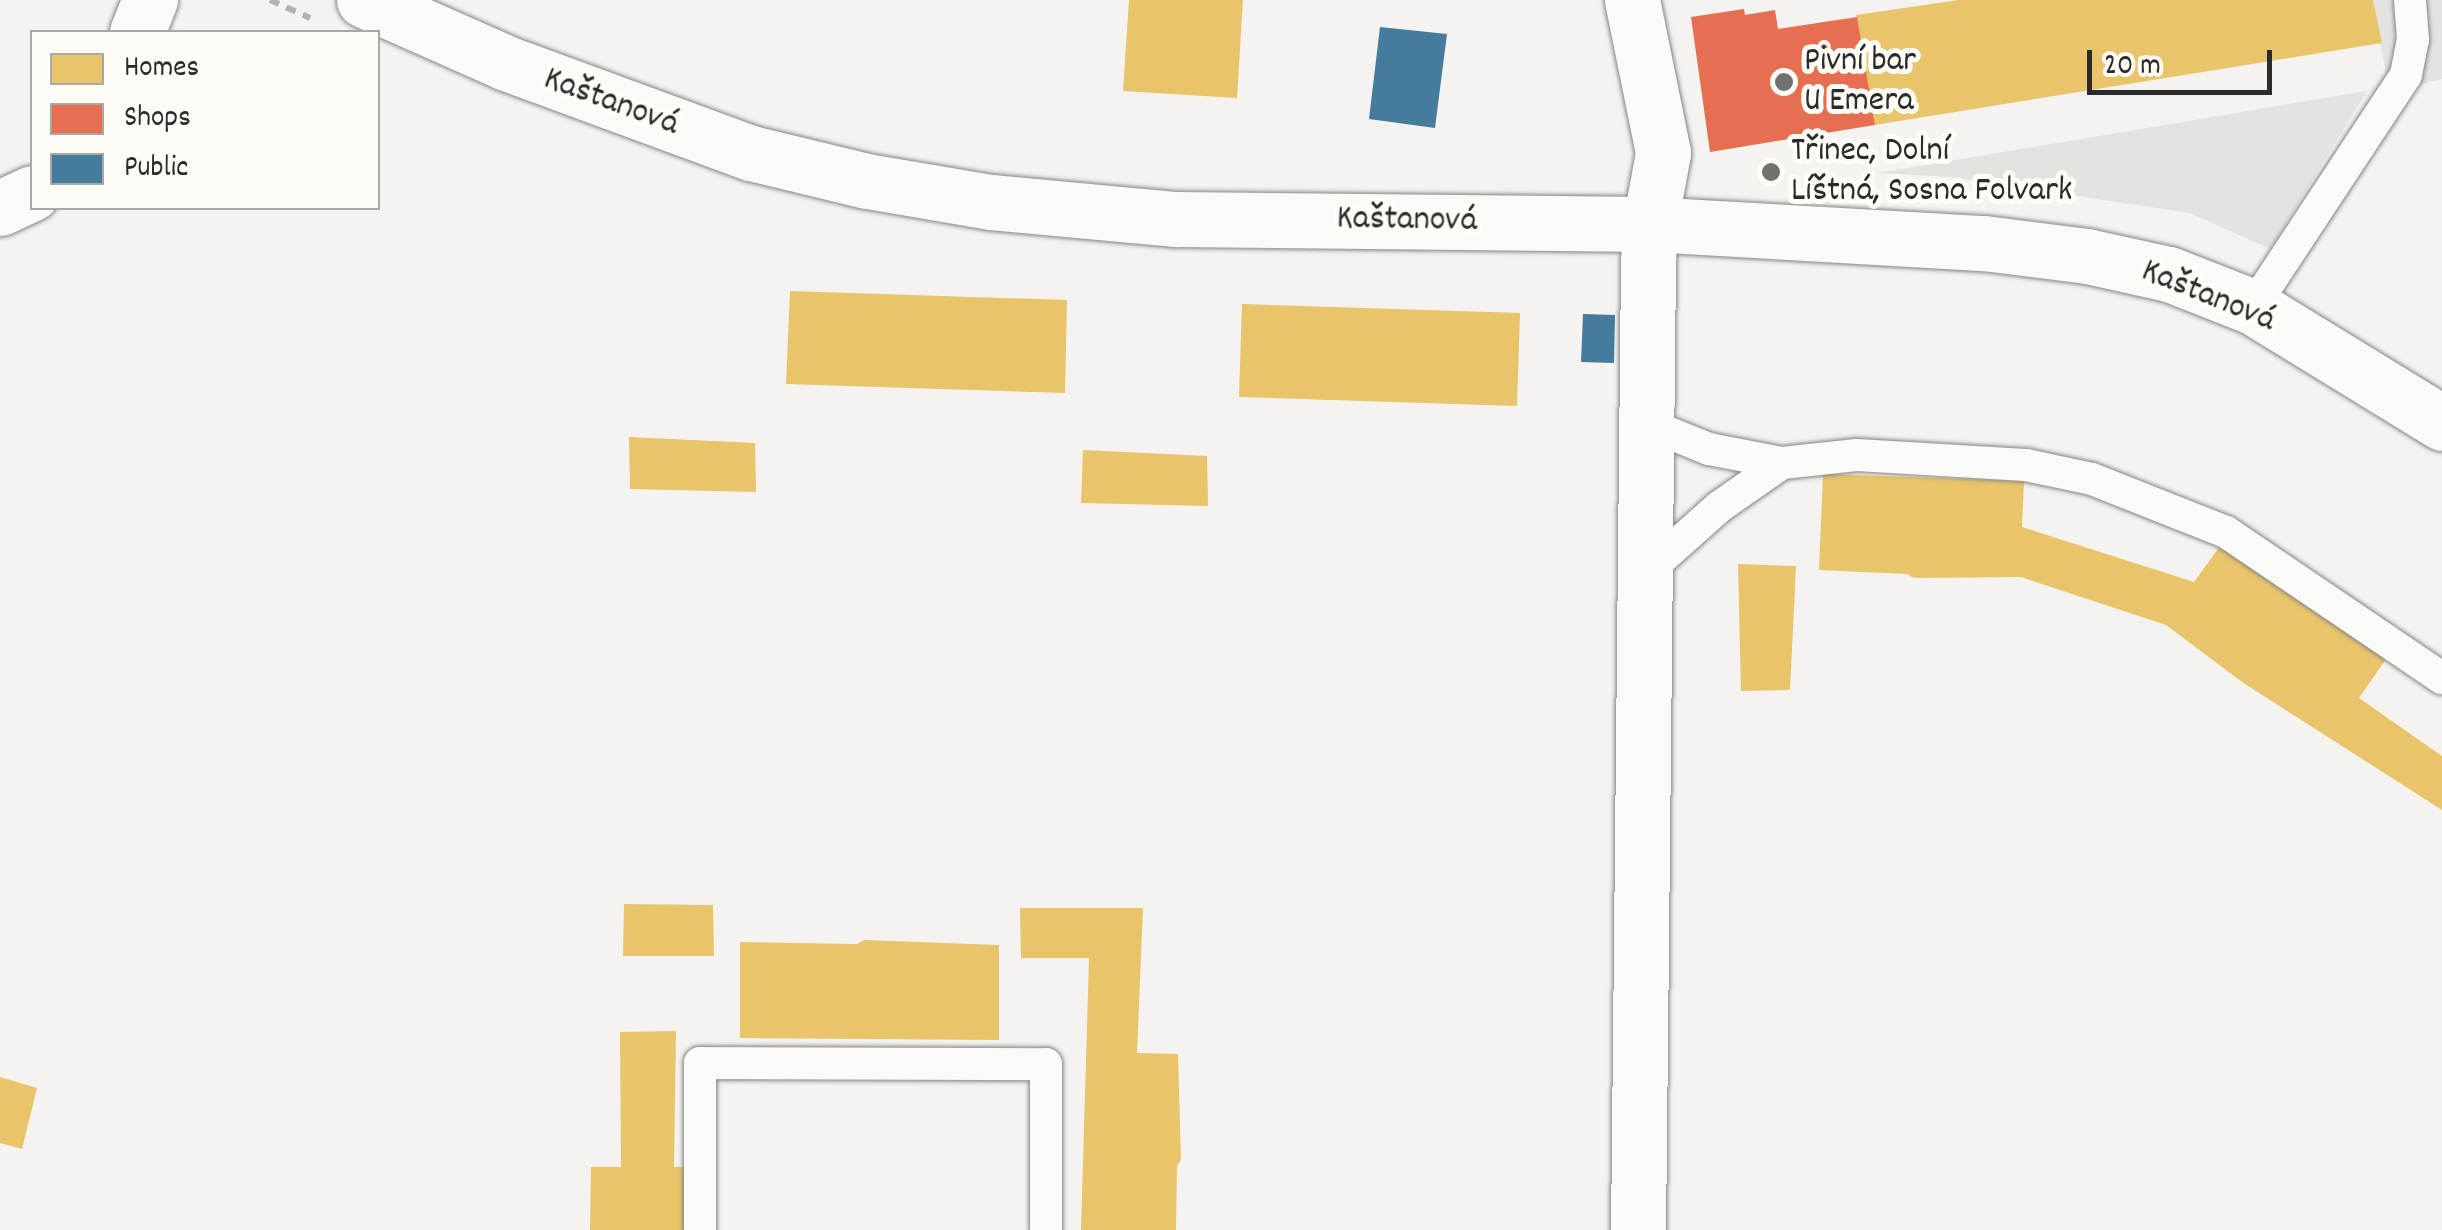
<!DOCTYPE html>
<meta charset="utf-8">
<style>
body{margin:0}
#map{position:relative;width:2442px;height:1230px;overflow:hidden;background:#f4f3f0;font-family:Dekko,sans-serif}
div>[style]{position:absolute}
[style*='--x']{left:calc(var(--x)*1px);top:calc(var(--y)*1px);width:calc(var(--w)*1px);rotate:calc(var(--a)*1deg)}
.built>*{inset:0;background:#e4e3df}
.green>*{inset:0;background:#e4e3e0}
.homes>*{inset:0;background:#e9c46a}
.shops>*{inset:0;background:#e76f51}
.public>*{inset:0;background:#457b9d}
.path>*{height:6px;margin-top:-3px;transform-origin:0;background:repeating-linear-gradient(90deg,#b3b2b1 0 10px,transparent 0 18px)}
.roads{filter:drop-shadow(0 0 2px #858584) drop-shadow(0 0 2px #858584)}
.lane>*{height:32px;margin:-16px;padding:0 16px;transform-origin:16px;border-radius:16px;background:#fafaf8}
.street>*{height:55px;margin:-27.5px;padding:0 27.5px;transform-origin:27.5px;border-radius:27.5px;background:#fafaf8}
.secondary>*{height:55px;margin:-27.5px;padding:0 27.5px;transform-origin:27.5px;border-radius:27.5px;background:#fafaf8}
.dots>*{width:28px;height:28px;translate:-50% -50%;box-sizing:border-box;border:5px solid #fdfcf7;border-radius:50%}
span{translate:-50% -50%;white-space:nowrap;text-align:center;line-height:1.15;-webkit-text-stroke:10px #fdfcf7;paint-order:stroke}
.poi-label{font-size:35px;color:#2b2b2b}
.left{translate:0 -50%;text-align:left}
.street-label{font-size:35px;color:#2b2b2b}
.legend{position:absolute;left:30px;top:30px;width:350px;height:180px;box-sizing:border-box;background:#fdfcf7;border:2px solid #a9a8a5;margin:0;padding:12px 18px;list-style:none;font-size:30px;color:#2b2b2b}
.legend li{display:flex;align-items:center;gap:20px;height:50px}
.legend b{width:50px;border:2px solid #a9a8a5}
.scale{position:absolute;left:2087px;top:50px;width:185px;height:45px;box-sizing:border-box;border:5px solid #2b2b2b;border-top:0;padding-left:12px;font-size:30px;line-height:35px;white-space:nowrap;color:#2b2b2b;-webkit-text-stroke:8px #fdfcf7;paint-order:stroke}
</style>
<div id="map">
<div class="built">
<div style="clip-path:polygon(2373px 0,2442px 0,2442px 79px,2389px 91px)"></div>
</div>
<div class="green">
<div style="clip-path:polygon(2367px 91px,2270px 249px,2190px 213px,1950px 177px,1878px 173px)"></div>
</div>
<div class="homes">
<div style="clip-path:polygon(1129px 0,1243px 0,1237px 98px,1123px 91px)"></div>
<div style="clip-path:polygon(1959px 0,2373px 0,2382px 43px,1875px 125px,1856px 15px)"></div>
<div style="clip-path:polygon(790px 291px,1067px 300px,1065px 393px,786px 384px)"></div>
<div style="clip-path:polygon(1242px 304px,1520px 313px,1517px 406px,1239px 397px)"></div>
<div style="clip-path:polygon(629px 437px,755px 443px,756px 492px,630px 489px)"></div>
<div style="clip-path:polygon(1083px 450px,1207px 456px,1208px 506px,1081px 503px)"></div>
<div style="clip-path:polygon(1823px 474px,2024px 481px,2022px 527px,2194px 582px,2220px 546px,2386px 659px,2359px 698px,2442px 756px,2442px 810px,2242px 682px,2166px 625px,2021px 577px,1914px 578px,1907px 574px,1819px 570px)"></div>
<div style="clip-path:polygon(1738px 564px,1796px 566px,1790px 690px,1741px 691px)"></div>
<div style="clip-path:polygon(624px 904px,713px 905px,714px 956px,623px 956px)"></div>
<div style="clip-path:polygon(1020px 908px,1143px 908px,1137px 1053px,1178px 1054px,1181px 1160px,1177px 1166px,1176px 1230px,1081px 1230px,1089px 958px,1021px 958px)"></div>
<div style="clip-path:polygon(864px 940px,999px 945px,999px 1040px,740px 1038px,740px 942px,857px 944px)"></div>
<div style="clip-path:polygon(676px 1031px,674px 1167px,686px 1167px,685px 1230px,590px 1230px,591px 1167px,621px 1167px,620px 1032px)"></div>
<div style="clip-path:polygon(0 1077px,37px 1088px,22px 1149px,0 1143px)"></div>
</div>
<div class="shops">
<div style="clip-path:polygon(1744px 9px,1745px 15px,1775px 10px,1778px 29px,1857px 17px,1875px 125px,1710px 152px,1691px 17px)"></div>
</div>
<div class="public">
<div style="clip-path:polygon(1380px 27px,1447px 34px,1435px 128px,1369px 119px)"></div>
<div style="clip-path:polygon(1583px 314px,1615px 315px,1614px 363px,1581px 362px)"></div>
</div>
<div class="path">
<div style="--x:270;--y:0;--w:44;--a:24.2"></div>
</div>
<div class="roads">
<div class="lane">
<div style="--x:2253;--y:307;--w:278;--a:-56.6"></div>
<div style="--x:2406;--y:75;--w:36;--a:-79"></div>
<div style="--x:2413;--y:40;--w:40;--a:-94.3"></div>
<div style="--x:1647;--y:424;--w:67;--a:22"></div>
<div style="--x:1709;--y:449;--w:74;--a:10.9"></div>
<div style="--x:1782;--y:463;--w:75;--a:-6.1"></div>
<div style="--x:1857;--y:455;--w:169;--a:3.4"></div>
<div style="--x:2026;--y:465;--w:67;--a:12"></div>
<div style="--x:2092;--y:479;--w:144;--a:21.6"></div>
<div style="--x:2226;--y:532;--w:261;--a:34.1"></div>
<div style="--x:1645;--y:573;--w:99;--a:-41.7"></div>
<div style="--x:1719;--y:507;--w:77;--a:-34.9"></div>
<div style="--x:700;--y:1230;--w:167;--a:-90"></div>
<div style="--x:700;--y:1063;--w:346;--a:0.2"></div>
<div style="--x:1046;--y:1064;--w:166;--a:90"></div>
</div>
<div class="street">
<div style="--x:1632;--y:0;--w:156;--a:78.5"></div>
<div style="--x:1663;--y:153;--w:72;--a:100.4"></div>
<div style="--x:1650;--y:224;--w:38;--a:93"></div>
<div style="--x:1648;--y:262;--w:968;--a:90.59"></div>
<div style="--x:137;--y:32;--w:35;--a:-68"></div>
<div style="--x:0;--y:208;--w:35;--a:-25"></div>
</div>
<div class="secondary">
<div style="--x:364;--y:0;--w:155;--a:23.9"></div>
<div style="--x:506;--y:63;--w:261;--a:20.2"></div>
<div style="--x:751;--y:153;--w:119;--a:13.6"></div>
<div style="--x:867;--y:181;--w:126;--a:9.6"></div>
<div style="--x:991;--y:202;--w:186;--a:5.3"></div>
<div style="--x:1176;--y:219;--w:474;--a:0.6"></div>
<div style="--x:1650;--y:224;--w:335;--a:3.3"></div>
<div style="--x:1984;--y:243;--w:104;--a:7.2"></div>
<div style="--x:2087;--y:256;--w:84;--a:12.4"></div>
<div style="--x:2169;--y:274;--w:90;--a:21.4"></div>
<div style="--x:2253;--y:307;--w:222;--a:31.5"></div>
</div>
</div>
<div class="dots">
<div style="left:1784px;top:82px;background:#717170"></div>
<div style="left:1771px;top:172px;background:#717170"></div>
</div>
<div class="poi-label">
<span class="left" style="left:1804px;top:82px">Pivní bar<br>U Emera</span>
<span class="left" style="left:1791px;top:172px">Třinec, Dolní<br>Líštná, Sosna Folvark</span>
</div>
<div class="street-label">
<span style="left:611px;top:103px;rotate:20deg">Kaštanová</span>
<span style="left:1407px;top:221px;rotate:1deg">Kaštanová</span>
<span style="left:2208px;top:297px;rotate:22deg">Kaštanová</span>
</div>
<ul class="legend">
<li><b style="height:28px;background:#e9c46a"></b>Homes</li>
<li><b style="height:28px;background:#e76f51"></b>Shops</li>
<li><b style="height:28px;background:#457b9d"></b>Public</li>
</ul>
<div class="scale">20 m</div>
</div>
